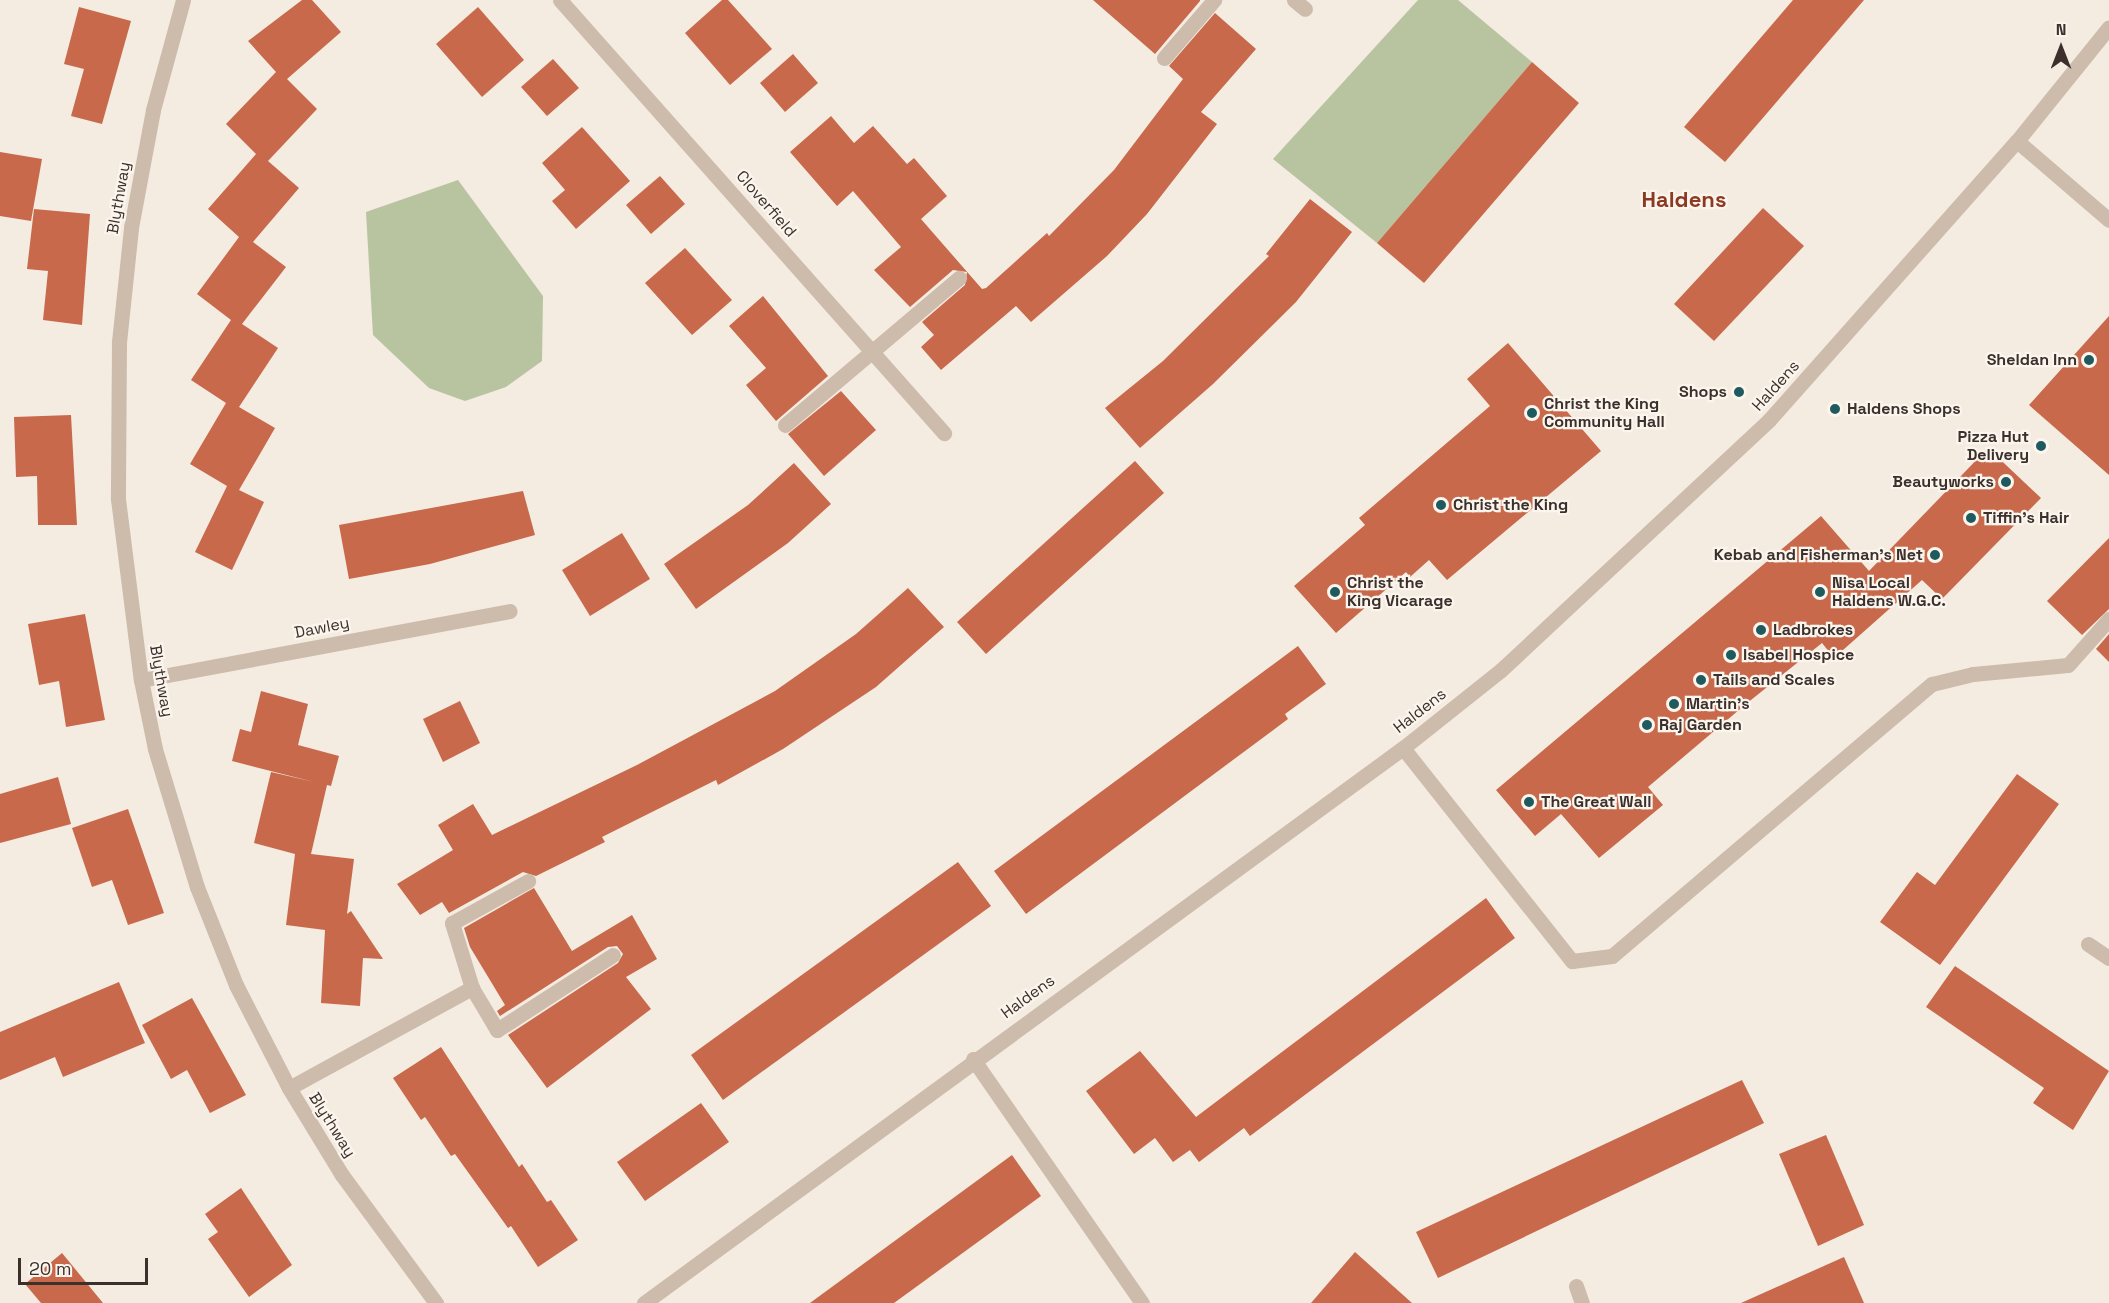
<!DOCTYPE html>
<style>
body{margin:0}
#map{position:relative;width:2109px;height:1303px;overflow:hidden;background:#f4ebe1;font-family:"Space Grotesk",sans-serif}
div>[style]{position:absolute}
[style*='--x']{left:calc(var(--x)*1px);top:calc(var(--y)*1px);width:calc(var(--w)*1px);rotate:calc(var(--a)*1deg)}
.green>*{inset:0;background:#b8c4a0}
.building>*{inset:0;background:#c8694b}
.minor>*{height:15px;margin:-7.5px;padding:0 7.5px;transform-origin:7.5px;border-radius:7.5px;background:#cdbbac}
.dots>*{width:16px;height:16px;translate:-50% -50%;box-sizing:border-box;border:3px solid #fbf5ee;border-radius:50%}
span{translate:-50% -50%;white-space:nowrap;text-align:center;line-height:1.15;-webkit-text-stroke:4.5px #fbf5ee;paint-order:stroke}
.street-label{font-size:16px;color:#3b302b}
.poi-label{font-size:16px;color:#3b302b;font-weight:700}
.right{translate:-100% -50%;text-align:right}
.left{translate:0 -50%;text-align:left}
.district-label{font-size:22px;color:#8c3b22;font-weight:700}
.north{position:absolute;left:2031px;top:18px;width:60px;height:60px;-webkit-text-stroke:4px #fbf5ee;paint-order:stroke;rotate:0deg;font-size:16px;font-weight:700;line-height:24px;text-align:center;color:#3b302b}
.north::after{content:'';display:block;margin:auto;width:21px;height:27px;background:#3b302b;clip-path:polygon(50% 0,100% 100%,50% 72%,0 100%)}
.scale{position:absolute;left:18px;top:1258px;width:130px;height:27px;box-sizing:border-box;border:3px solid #3b302b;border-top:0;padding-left:8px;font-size:18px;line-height:21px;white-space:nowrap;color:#3b302b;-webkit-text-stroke:4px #fbf5ee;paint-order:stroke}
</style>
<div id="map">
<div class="green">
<div style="clip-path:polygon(1418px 0,1458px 0,1532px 62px,1377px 243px,1273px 159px)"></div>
<div style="clip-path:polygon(458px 180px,543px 296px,542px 361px,506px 387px,465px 401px,429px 388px,373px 335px,366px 212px)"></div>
</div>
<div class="building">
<div style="clip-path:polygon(302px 0,312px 0,341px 32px,287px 79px,317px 109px,268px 161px,299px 188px,253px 242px,286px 267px,242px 324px,278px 348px,239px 407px,275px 428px,239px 490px,264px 502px,232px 570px,195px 552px,227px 486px,190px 464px,226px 403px,191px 380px,231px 320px,197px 294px,239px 237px,208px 209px,256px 154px,226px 124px,276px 72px,248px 41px)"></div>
<div style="clip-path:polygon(722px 0,728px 0,772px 49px,730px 85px,685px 33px)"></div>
<div style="clip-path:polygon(1093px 0,1200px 0,1200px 1px,1155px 54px)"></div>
<div style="clip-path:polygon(1793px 0,1864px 0,1725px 162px,1684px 127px)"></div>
<div style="clip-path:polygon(79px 7px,131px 21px,102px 124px,71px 116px,84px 69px,64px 64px)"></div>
<div style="clip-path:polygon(478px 7px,524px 60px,482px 97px,436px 44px)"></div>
<div style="clip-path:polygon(1215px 13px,1256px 49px,1201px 112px,1217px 124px,1147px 214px,1107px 256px,1031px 322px,1016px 306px,941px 370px,921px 347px,934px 335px,922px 322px,965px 285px,967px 272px,953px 270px,910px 307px,874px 270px,901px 247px,853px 191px,837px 206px,790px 152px,831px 116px,854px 143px,873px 126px,907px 164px,914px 158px,947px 196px,921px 219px,982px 289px,986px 288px,1047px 233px,1049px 236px,1114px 170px,1183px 79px,1169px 66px)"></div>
<div style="clip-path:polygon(793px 54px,818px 83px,785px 112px,760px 83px)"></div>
<div style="clip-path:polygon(553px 59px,579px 88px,547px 116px,521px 87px)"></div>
<div style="clip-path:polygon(1532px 62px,1579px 103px,1424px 283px,1377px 243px)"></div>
<div style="clip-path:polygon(582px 127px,630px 181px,576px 229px,552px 201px,565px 190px,542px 163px)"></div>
<div style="clip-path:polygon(0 152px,42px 159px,31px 221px,0 216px)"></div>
<div style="clip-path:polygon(660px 176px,685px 204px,651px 234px,626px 205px)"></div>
<div style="clip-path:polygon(1310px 199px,1352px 232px,1296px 302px,1213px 384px,1140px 448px,1105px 408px,1163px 361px,1269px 256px,1266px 254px)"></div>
<div style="clip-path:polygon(1763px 208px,1804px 246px,1714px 341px,1674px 304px)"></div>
<div style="clip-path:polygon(34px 209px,90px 214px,82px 325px,43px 320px,48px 271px,27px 269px)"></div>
<div style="clip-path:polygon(685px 248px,732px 300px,692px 335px,645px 283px)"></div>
<div style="clip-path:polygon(763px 296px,828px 376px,776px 421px,746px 385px,766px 368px,729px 326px)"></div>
<div style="clip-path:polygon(2109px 316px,2109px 475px,2029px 405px)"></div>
<div style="clip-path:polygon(1508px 343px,1601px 451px,1447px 580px,1429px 560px,1410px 577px,1406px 572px,1336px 633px,1294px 586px,1365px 525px,1359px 518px,1490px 406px,1467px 379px)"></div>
<div style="clip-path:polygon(841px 391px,876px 430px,824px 476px,788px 434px)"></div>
<div style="clip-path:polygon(71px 415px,77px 525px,38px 525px,37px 476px,16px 477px,14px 417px)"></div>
<div style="clip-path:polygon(1988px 448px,2041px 498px,1942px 599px,1922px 580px,1834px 658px,1822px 643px,1746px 704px,1648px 787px,1663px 805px,1599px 858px,1561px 814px,1535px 836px,1496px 790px,1821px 516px,1869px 571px)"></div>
<div style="clip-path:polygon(1135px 461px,1164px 493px,986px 654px,957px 622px)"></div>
<div style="clip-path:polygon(794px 463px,831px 504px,788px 543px,696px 609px,664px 564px,748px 505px)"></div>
<div style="clip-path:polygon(523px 491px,535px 535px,430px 564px,349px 579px,339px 525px)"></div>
<div style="clip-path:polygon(622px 533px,650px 579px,590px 616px,562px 570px)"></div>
<div style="clip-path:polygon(2109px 538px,2109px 609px,2082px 635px,2047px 601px)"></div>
<div style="clip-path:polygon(908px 588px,944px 627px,876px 687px,783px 749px,718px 785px,716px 780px,602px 837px,605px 842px,536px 876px,523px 872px,449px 913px,442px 902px,420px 915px,397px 884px,453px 850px,438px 825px,473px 804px,492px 835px,637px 765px,775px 691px,856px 634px)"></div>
<div style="clip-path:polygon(85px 614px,105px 720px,66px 727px,59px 681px,39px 685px,28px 624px)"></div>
<div style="clip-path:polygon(2109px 634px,2109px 662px,2096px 649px)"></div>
<div style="clip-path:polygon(1298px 646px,1326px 684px,1285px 714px,1288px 719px,1026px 914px,994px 871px)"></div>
<div style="clip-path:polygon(261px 691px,308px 704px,298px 745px,339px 756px,331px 786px,327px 785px,311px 854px,354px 859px,347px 914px,351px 911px,383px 959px,363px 958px,360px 1006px,321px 1003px,325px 930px,286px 925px,295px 854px,254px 843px,271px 772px,314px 782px,232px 761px,240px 729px,251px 732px)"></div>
<div style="clip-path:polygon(460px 701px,480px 743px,443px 762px,423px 719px)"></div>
<div style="clip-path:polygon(2017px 774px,2059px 804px,1940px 965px,1880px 922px,1917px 872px,1935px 885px)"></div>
<div style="clip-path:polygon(58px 777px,71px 824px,0 843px,0 794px)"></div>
<div style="clip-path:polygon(128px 809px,164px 913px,128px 925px,112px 880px,92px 887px,72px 828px)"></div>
<div style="clip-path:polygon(958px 862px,991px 906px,723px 1100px,691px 1055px)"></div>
<div style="clip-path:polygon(534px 888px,572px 951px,632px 915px,657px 959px,626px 977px,651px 1009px,547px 1088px,508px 1035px,618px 963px,623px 954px,617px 946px,608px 947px,500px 1016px,497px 1011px,505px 1005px,470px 947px,464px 928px)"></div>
<div style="clip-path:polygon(1486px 898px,1515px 938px,1250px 1136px,1244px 1128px,1199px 1162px,1190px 1150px,1173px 1162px,1155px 1138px,1134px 1154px,1086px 1091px,1140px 1051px,1196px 1117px)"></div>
<div style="clip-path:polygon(1955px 966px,2109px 1071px,2073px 1130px,2033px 1103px,2044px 1088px,1926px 1007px)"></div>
<div style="clip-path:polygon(119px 982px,145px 1043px,63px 1077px,55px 1057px,0 1080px,0 1032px)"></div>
<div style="clip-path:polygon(192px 998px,246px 1095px,210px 1113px,187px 1070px,171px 1079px,142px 1025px)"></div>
<div style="clip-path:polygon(441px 1047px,519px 1167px,522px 1164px,547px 1202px,551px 1200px,578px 1240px,538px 1267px,511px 1226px,508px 1228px,455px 1154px,451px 1156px,425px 1117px,421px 1120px,393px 1078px)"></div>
<div style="clip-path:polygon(1742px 1080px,1764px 1123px,1438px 1278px,1416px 1232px)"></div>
<div style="clip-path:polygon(701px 1103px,729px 1142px,645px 1201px,617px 1162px)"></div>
<div style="clip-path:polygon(1826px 1135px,1864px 1225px,1818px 1246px,1779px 1154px)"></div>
<div style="clip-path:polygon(1012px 1155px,1041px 1196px,894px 1303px,810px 1303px)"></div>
<div style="clip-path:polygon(241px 1188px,292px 1265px,249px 1297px,208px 1239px,218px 1232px,205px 1214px)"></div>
<div style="clip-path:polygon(1355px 1252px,1412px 1303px,1311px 1303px)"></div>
<div style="clip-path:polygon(62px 1253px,103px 1303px,41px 1303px,25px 1284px)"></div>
<div style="clip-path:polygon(1844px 1257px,1864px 1303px,1741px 1303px)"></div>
</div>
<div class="minor">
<div style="--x:183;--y:0;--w:114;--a:105.3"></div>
<div style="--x:153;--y:110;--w:120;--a:100.6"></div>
<div style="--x:131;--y:228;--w:116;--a:96"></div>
<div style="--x:119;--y:343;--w:156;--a:90.4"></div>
<div style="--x:118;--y:499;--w:182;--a:82.8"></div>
<div style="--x:141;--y:680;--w:70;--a:78.5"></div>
<div style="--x:155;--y:749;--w:144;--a:73.1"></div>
<div style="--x:197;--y:887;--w:105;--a:68.3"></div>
<div style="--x:236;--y:985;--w:116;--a:62.8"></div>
<div style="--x:289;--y:1088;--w:102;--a:58.7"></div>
<div style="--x:342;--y:1175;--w:159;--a:53.7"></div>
<div style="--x:560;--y:0;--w:579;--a:48.43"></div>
<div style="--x:1294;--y:0;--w:14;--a:39"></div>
<div style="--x:1164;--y:58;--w:77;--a:-49.2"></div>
<div style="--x:2017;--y:141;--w:121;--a:40.7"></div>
<div style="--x:785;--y:425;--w:228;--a:-40.2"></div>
<div style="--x:141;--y:680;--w:375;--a:-10.6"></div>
<div style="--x:1403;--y:748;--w:272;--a:51.6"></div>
<div style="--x:1572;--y:961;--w:40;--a:-7.1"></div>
<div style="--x:1612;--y:956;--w:420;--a:-40.4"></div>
<div style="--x:1932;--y:684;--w:42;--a:-13.7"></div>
<div style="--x:1973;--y:674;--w:95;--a:-5.4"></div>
<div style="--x:2068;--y:665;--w:62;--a:-48.3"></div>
<div style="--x:2088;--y:944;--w:25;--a:34"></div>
<div style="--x:472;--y:988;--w:68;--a:-107.1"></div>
<div style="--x:452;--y:923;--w:87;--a:-28.9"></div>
<div style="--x:973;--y:1059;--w:297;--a:55.3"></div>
<div style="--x:289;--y:1088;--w:209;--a:-28.7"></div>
<div style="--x:472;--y:988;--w:49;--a:59.2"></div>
<div style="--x:497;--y:1030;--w:138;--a:-32.9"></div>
<div style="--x:1576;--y:1286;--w:18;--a:71"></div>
<div style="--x:644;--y:1303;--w:940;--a:-36.18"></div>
<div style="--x:1403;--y:748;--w:125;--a:-38.5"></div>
<div style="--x:1501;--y:670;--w:367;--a:-43"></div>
<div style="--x:1769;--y:420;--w:373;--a:-48.4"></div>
<div style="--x:2017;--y:141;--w:146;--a:-51.1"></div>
</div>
<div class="dots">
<div style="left:2089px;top:360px;background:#1f5a5e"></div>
<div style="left:1739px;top:392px;background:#1f5a5e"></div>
<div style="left:1835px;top:409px;background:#1f5a5e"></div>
<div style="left:1532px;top:413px;background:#1f5a5e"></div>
<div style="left:2041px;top:446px;background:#1f5a5e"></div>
<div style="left:2006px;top:482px;background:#1f5a5e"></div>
<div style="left:1441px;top:505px;background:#1f5a5e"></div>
<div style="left:1971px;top:518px;background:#1f5a5e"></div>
<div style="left:1935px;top:555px;background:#1f5a5e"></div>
<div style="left:1335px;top:592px;background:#1f5a5e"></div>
<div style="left:1820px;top:592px;background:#1f5a5e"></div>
<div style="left:1761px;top:630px;background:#1f5a5e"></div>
<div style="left:1731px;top:655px;background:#1f5a5e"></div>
<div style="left:1701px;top:680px;background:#1f5a5e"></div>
<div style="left:1674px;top:704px;background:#1f5a5e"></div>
<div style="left:1647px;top:725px;background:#1f5a5e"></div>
<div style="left:1529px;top:802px;background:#1f5a5e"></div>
</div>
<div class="street-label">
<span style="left:119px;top:198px;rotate:-80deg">Blythway</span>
<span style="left:766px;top:204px;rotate:49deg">Cloverfield</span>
<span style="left:1776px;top:386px;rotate:-48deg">Haldens</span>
<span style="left:322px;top:628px;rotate:-11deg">Dawley</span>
<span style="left:161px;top:681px;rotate:80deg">Blythway</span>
<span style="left:1420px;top:711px;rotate:-38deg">Haldens</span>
<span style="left:1028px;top:997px;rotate:-36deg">Haldens</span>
<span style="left:332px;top:1125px;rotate:58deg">Blythway</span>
</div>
<div class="poi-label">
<span class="right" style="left:2077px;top:360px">Sheldan Inn</span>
<span class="right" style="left:1727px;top:392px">Shops</span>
<span class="left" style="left:1544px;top:413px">Christ the King<br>Community Hall</span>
<span class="left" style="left:1847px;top:409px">Haldens Shops</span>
<span class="right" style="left:2029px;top:446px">Pizza Hut<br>Delivery</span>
<span class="right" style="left:1994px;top:482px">Beautyworks</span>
<span class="left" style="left:1453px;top:505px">Christ the King</span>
<span class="left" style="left:1983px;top:518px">Tiffin's Hair</span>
<span class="right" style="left:1923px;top:555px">Kebab and Fisherman's Net</span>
<span class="left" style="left:1347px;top:592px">Christ the<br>King Vicarage</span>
<span class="left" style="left:1832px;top:592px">Nisa Local<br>Haldens W.G.C.</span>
<span class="left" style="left:1773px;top:630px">Ladbrokes</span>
<span class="left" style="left:1743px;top:655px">Isabel Hospice</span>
<span class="left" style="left:1713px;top:680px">Tails and Scales</span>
<span class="left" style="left:1686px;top:704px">Martin's</span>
<span class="left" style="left:1659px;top:725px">Raj Garden</span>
<span class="left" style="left:1541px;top:802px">The Great Wall</span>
</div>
<div class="district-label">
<span style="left:1684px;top:200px">Haldens</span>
</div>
<div class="north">N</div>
<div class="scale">20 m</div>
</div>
